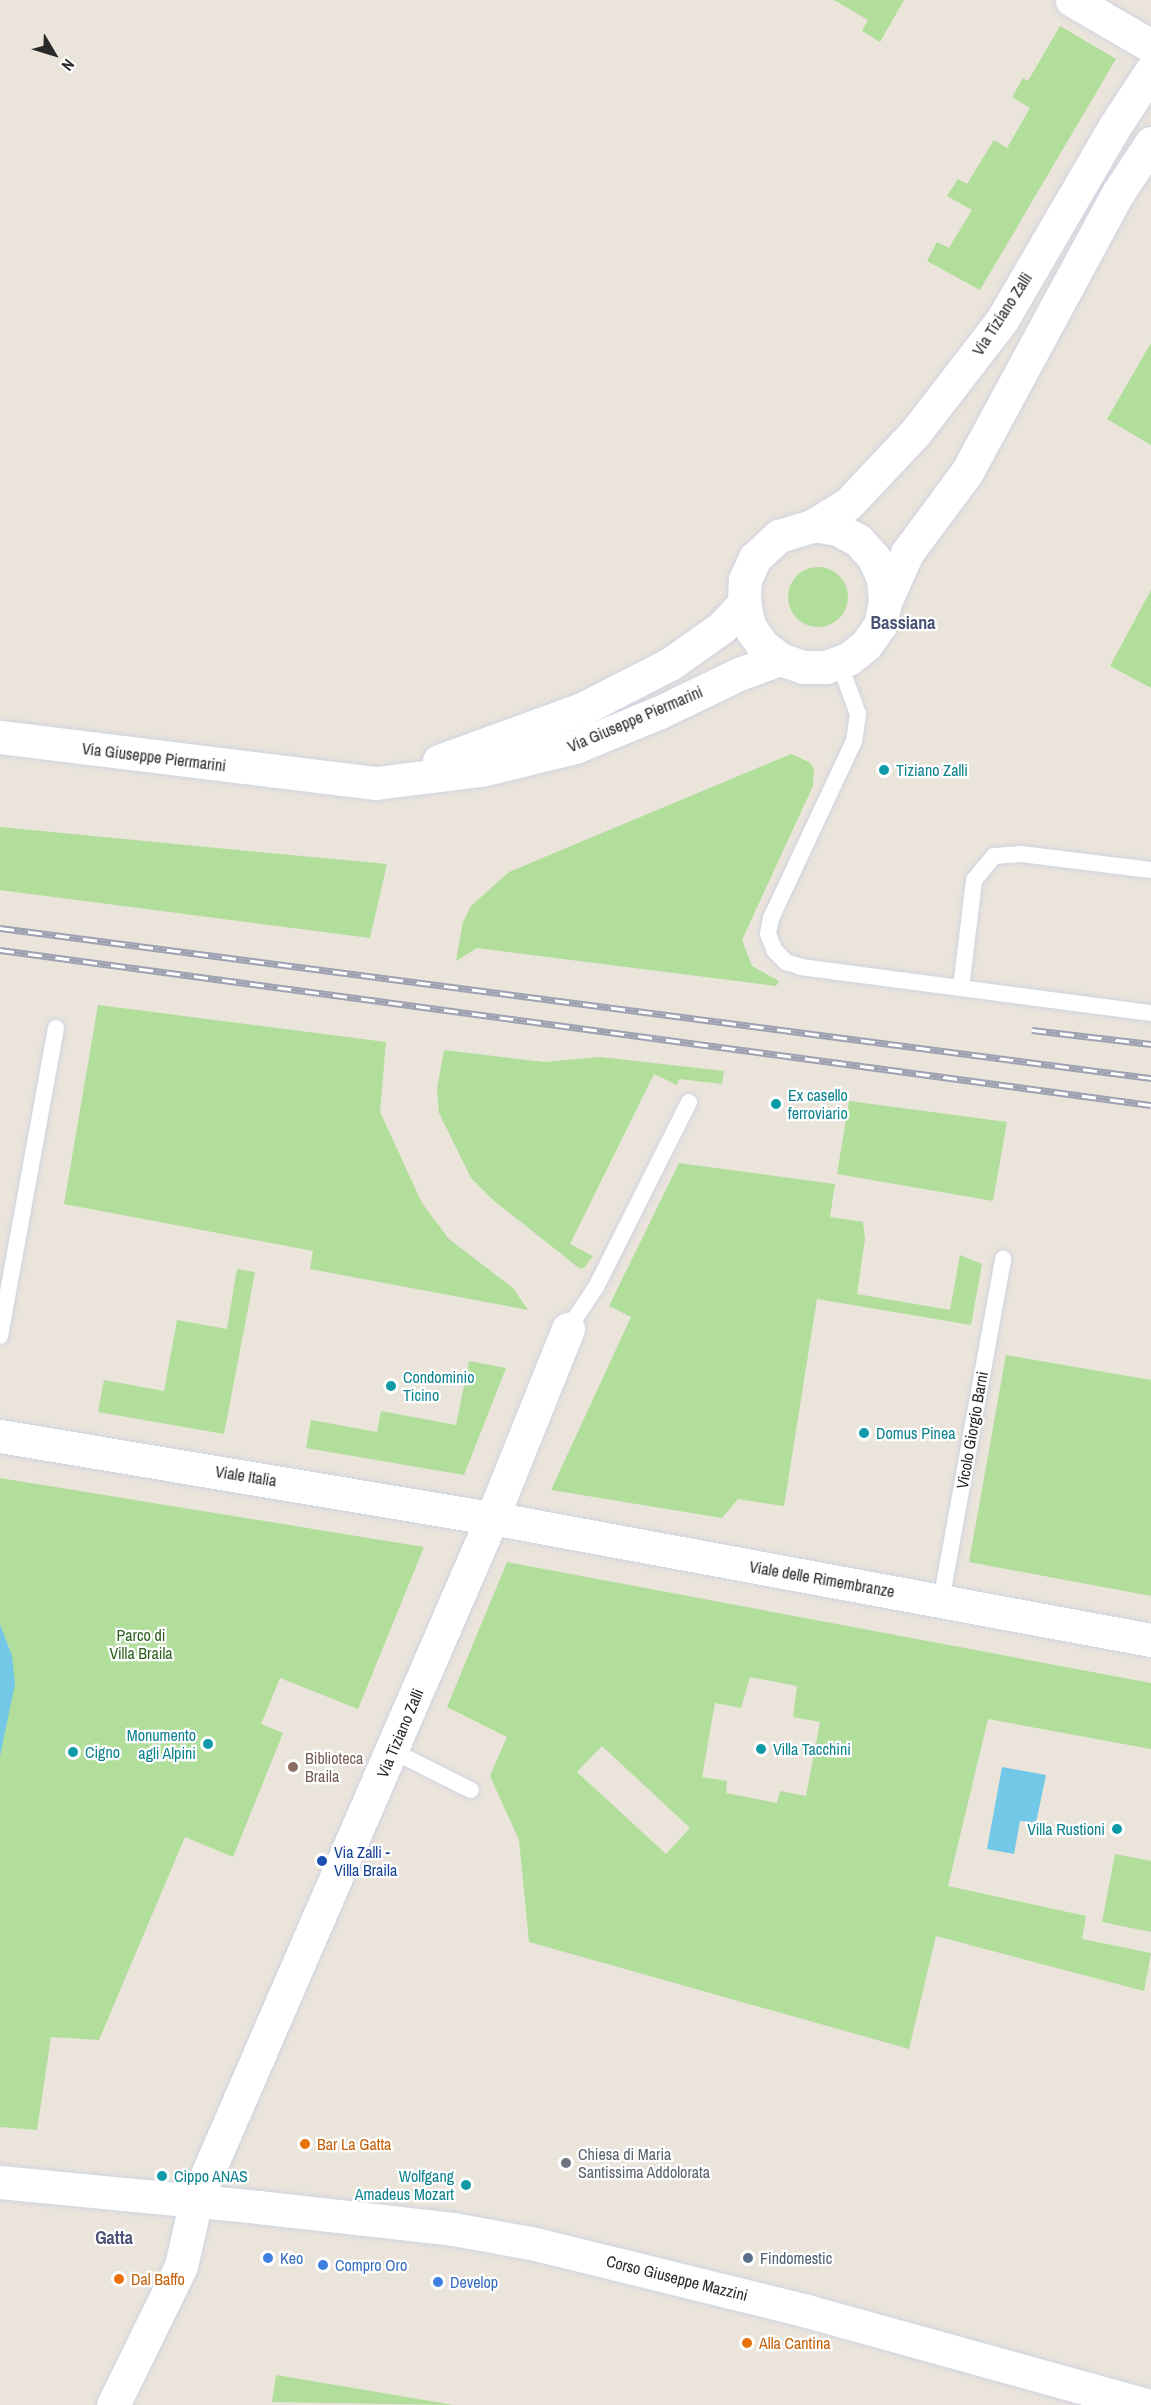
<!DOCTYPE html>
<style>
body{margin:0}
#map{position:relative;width:1151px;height:2405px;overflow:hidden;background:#eae4db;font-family:"Archivo Narrow",sans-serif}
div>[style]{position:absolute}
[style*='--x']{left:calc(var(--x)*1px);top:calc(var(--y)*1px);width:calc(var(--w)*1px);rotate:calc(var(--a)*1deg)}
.green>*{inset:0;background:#b1de9a}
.round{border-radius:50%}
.water>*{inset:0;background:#73c7e7}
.roads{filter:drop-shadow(0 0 2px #d0d3e1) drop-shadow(0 0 2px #d0d3e1)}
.service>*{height:16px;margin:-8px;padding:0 8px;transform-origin:8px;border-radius:8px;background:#fff}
.minor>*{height:33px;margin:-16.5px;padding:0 16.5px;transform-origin:16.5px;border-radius:16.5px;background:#fff}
.tertiary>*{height:33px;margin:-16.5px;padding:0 16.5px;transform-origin:16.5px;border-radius:16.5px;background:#fff}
.rail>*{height:7px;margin-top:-3.5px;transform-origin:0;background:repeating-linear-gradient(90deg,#fff 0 14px,#9ea1b2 0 28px);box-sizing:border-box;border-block:2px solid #9ea1b2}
.dots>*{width:16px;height:16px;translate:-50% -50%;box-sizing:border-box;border:3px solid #fff;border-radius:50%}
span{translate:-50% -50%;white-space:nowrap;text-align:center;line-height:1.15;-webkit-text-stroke:4.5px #fff;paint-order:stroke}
.street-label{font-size:16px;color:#292929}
.culture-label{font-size:16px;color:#0d838f}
.left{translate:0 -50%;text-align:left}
.right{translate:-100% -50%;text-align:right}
.park-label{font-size:16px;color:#2b601e}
.education-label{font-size:16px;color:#785e54}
.transit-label{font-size:16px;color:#164399}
.food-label{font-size:16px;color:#c56008}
.worship-label{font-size:16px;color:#5b616d}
.shop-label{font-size:16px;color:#366cbe}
.service-label{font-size:16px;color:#4e5e75}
.neighbourhood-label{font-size:18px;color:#4c5376;font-weight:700}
.north{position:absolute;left:24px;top:24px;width:60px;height:60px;-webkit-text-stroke:4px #fff;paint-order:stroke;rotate:128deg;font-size:16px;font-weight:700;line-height:24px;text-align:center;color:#292929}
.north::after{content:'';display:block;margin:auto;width:21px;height:27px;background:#292929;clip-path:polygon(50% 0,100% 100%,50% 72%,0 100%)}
</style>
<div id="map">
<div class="green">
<div style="clip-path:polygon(834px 0,904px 0,880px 42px,862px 31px,868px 20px)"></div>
<div style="clip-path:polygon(1060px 26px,1116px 59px,980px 290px,927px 261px,937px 242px,949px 248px,972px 210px,947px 196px,958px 179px,967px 184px,994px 140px,1007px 148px,1030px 108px,1012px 97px,1023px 78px,1028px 81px)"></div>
<div style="clip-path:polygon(1151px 343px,1151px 445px,1107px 419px)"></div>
<div class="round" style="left:788px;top:567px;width:60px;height:60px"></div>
<div style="clip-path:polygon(1151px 590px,1151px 688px,1110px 666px)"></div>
<div style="clip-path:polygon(791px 754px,809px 762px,814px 769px,813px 786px,742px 940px,752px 966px,779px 981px,776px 986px,477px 948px,456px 961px,463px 922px,471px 906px,509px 872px)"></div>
<div style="clip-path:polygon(0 827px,291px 855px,387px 864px,370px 938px,0 890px)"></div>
<div style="clip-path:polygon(98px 1005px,386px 1042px,380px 1112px,422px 1203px,449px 1239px,513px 1288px,528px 1310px,310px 1269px,313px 1251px,64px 1204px)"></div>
<div style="clip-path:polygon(444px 1050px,544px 1062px,600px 1057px,724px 1071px,722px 1084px,679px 1079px,677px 1085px,654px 1074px,570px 1244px,593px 1256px,584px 1268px,579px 1268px,493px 1200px,471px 1178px,439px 1113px,437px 1089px)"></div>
<div style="clip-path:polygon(849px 1101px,1007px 1122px,993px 1201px,837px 1174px)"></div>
<div style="clip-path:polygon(679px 1163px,835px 1184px,830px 1217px,863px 1222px,865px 1239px,857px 1294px,950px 1310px,960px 1255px,982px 1264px,971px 1325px,817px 1299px,784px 1506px,738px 1499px,722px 1518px,551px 1490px,631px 1317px,609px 1306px)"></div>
<div style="clip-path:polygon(237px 1269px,255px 1272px,224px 1434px,98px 1412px,104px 1380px,164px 1391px,177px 1320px,227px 1329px)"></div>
<div style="clip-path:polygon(1006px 1355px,1151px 1380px,1151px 1596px,969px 1562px)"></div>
<div style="clip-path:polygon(469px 1361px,506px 1368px,464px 1475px,306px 1448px,311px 1420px,377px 1432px,381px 1411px,456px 1425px)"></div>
<div style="clip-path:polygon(0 1478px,424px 1547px,358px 1709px,280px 1678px,261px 1724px,283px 1733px,233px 1857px,185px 1837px,99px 2040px,51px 2037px,37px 2130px,0 2127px)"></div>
<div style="clip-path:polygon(evenodd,507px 1562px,1151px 1683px,1151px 1749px,988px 1719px,948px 1886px,1086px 1916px,1082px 1939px,1151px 1953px,1144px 1991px,936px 1936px,909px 2049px,529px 1942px,519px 1840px,490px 1776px,507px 1737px,447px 1707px,507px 1562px,750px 1677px,797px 1686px,793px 1717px,820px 1722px,806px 1796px,780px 1791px,777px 1803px,726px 1793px,727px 1781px,702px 1777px,715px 1703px,741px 1708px,750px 1677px,507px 1562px,602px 1746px,690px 1828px,666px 1854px,577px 1772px,602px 1746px)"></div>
<div style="clip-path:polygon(1115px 1854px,1151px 1861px,1151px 1932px,1102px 1922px)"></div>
<div style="clip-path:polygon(276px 2375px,436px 2402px,453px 2405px,272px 2402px)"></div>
</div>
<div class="water">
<div style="clip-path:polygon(0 1624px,12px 1656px,15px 1684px,0 1756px)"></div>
<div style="clip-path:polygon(1002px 1767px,1046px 1775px,1036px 1823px,1020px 1821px,1014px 1854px,987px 1849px)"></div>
</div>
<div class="roads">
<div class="service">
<div style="--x:839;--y:662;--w:55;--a:69.9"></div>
<div style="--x:858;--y:714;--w:27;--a:98"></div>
<div style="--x:854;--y:741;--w:195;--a:115.1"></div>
<div style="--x:771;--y:918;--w:16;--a:101"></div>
<div style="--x:768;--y:934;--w:18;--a:68"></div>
<div style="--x:775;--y:951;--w:16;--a:45"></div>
<div style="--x:786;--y:962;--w:16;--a:18"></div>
<div style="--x:801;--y:967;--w:353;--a:7.5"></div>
<div style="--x:961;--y:988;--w:109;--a:-83.1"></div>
<div style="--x:974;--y:880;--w:31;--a:-50"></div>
<div style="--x:994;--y:856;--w:27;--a:-4"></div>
<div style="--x:1021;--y:854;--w:131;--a:7"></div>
<div style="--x:568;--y:1329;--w:50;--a:-56.3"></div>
<div style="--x:596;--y:1287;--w:207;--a:-63.3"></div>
<div style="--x:0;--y:1336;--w:313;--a:-79.7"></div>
<div style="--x:941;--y:1601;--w:348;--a:-79.7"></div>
<div style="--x:393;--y:1751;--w:87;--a:26.6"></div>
</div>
<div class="minor">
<div style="--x:1072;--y:0;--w:91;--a:30.2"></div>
<div style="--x:814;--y:525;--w:23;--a:10"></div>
<div style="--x:837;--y:529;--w:24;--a:28"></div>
<div style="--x:858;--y:540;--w:24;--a:48"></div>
<div style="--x:874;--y:558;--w:23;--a:67"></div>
<div style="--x:883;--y:579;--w:23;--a:85"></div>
<div style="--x:885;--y:602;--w:24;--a:102"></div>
<div style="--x:880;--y:625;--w:24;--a:125"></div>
<div style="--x:866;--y:645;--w:23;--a:142"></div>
<div style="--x:848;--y:659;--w:23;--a:160"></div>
<div style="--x:826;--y:667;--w:23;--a:180"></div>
<div style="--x:803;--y:667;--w:24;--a:-161"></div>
<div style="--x:780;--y:659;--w:23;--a:-142"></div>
<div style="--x:762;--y:645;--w:23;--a:-124"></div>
<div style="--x:749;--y:626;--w:24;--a:-102"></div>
<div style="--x:744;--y:603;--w:23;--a:-88"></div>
<div style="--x:745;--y:580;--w:24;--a:-66"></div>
<div style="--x:755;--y:558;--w:33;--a:-43"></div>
<div style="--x:779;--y:536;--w:37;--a:-17"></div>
<div style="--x:814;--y:525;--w:40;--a:-32"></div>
<div style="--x:848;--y:504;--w:98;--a:-46.7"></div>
<div style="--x:915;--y:433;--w:143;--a:-52.4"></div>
<div style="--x:1002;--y:320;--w:221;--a:-59.8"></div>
<div style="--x:1113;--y:129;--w:69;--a:-56.8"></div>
<div style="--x:885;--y:602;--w:54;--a:-65.8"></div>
<div style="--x:907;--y:553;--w:101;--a:-53.5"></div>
<div style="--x:967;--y:472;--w:317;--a:-61.6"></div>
<div style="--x:1118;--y:193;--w:60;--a:-56.6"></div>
<div style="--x:0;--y:737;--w:379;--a:7"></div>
<div style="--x:376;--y:783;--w:106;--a:-7.1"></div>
<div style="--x:481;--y:770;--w:97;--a:-13.7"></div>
<div style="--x:575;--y:747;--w:90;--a:-22.3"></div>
<div style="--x:658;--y:713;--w:90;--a:-25.7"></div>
<div style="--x:739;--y:674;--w:44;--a:-20.1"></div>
<div style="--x:439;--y:761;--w:152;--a:-20"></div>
<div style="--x:582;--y:709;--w:99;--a:-27.1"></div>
<div style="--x:670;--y:664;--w:64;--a:-35.4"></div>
<div style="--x:722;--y:627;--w:33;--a:-47"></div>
<div style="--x:0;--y:1436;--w:499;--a:9.5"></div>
<div style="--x:492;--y:1518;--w:670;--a:10.49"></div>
<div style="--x:113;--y:2405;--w:155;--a:-63.9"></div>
<div style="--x:181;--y:2266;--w:68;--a:-77.2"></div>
<div style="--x:196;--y:2200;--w:743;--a:-66.54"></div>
<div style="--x:492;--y:1518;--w:204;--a:-68.1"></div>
</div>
<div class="tertiary">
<div style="--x:0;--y:2182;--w:259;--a:5.5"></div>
<div style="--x:258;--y:2207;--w:196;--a:6.4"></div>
<div style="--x:453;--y:2229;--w:79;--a:10.2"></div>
<div style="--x:531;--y:2243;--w:284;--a:13.8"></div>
<div style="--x:807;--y:2311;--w:353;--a:15.5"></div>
</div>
</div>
<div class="rail">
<div style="--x:0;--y:928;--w:1161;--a:7.43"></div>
<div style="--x:0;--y:950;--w:1161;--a:7.67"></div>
<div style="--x:1032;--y:1030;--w:120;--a:6.7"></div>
</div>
<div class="dots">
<div style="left:884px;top:770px;background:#0f9aa8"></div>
<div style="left:776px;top:1104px;background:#0f9aa8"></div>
<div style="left:391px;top:1386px;background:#0f9aa8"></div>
<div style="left:864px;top:1433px;background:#0f9aa8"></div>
<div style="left:208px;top:1744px;background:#0f9aa8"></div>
<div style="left:761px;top:1749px;background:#0f9aa8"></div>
<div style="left:73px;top:1752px;background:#0f9aa8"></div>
<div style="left:293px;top:1767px;background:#8d6e63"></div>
<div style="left:1117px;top:1829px;background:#0f9aa8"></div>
<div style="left:322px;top:1861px;background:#1a4fb4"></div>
<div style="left:305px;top:2144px;background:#e8710a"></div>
<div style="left:566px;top:2163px;background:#6b7280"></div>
<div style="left:162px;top:2176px;background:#0f9aa8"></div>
<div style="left:466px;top:2185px;background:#0f9aa8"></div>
<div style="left:268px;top:2258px;background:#3f7fe0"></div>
<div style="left:748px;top:2258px;background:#5c6f8a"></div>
<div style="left:323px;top:2265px;background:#3f7fe0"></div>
<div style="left:119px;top:2279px;background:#e8710a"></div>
<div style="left:438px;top:2282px;background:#3f7fe0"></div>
<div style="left:747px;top:2343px;background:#e8710a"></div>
</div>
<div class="street-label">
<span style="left:1002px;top:314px;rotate:-57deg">Via Tiziano Zalli</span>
<span style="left:635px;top:719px;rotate:-23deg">Via Giuseppe Piermarini</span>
<span style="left:154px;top:757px;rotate:7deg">Via Giuseppe Piermarini</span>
<span style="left:972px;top:1430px;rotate:-80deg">Vicolo Giorgio Barni</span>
<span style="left:246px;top:1476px;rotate:9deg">Viale Italia</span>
<span style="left:822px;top:1579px;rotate:10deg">Viale delle Rimembranze</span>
<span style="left:400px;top:1733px;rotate:-67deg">Via Tiziano Zalli</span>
<span style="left:677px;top:2278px;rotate:14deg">Corso Giuseppe Mazzini</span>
</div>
<div class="culture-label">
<span class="left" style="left:896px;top:770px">Tiziano Zalli</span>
<span class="left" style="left:788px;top:1104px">Ex casello<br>ferroviario</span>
<span class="left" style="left:403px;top:1386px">Condominio<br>Ticino</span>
<span class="left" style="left:876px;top:1433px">Domus Pinea</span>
<span class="right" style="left:196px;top:1744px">Monumento<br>agli Alpini</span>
<span class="left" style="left:773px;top:1749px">Villa Tacchini</span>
<span class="left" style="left:85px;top:1752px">Cigno</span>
<span class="right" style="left:1105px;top:1829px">Villa Rustioni</span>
<span class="left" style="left:174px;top:2176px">Cippo ANAS</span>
<span class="right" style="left:454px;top:2185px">Wolfgang<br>Amadeus Mozart</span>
</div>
<div class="park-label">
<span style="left:141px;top:1644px">Parco di<br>Villa Braila</span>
</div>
<div class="education-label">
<span class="left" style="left:305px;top:1767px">Biblioteca<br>Braila</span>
</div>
<div class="transit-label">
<span class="left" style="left:334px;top:1861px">Via Zalli -<br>Villa Braila</span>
</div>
<div class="food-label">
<span class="left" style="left:317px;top:2144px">Bar La Gatta</span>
<span class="left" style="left:131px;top:2279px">Dal Baffo</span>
<span class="left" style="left:759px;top:2343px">Alla Cantina</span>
</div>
<div class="worship-label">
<span class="left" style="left:578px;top:2163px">Chiesa di Maria<br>Santissima Addolorata</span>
</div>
<div class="shop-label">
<span class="left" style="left:280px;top:2258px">Keo</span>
<span class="left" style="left:335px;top:2265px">Compro Oro</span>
<span class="left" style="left:450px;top:2282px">Develop</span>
</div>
<div class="service-label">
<span class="left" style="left:760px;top:2258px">Findomestic</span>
</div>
<div class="neighbourhood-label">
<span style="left:903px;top:623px">Bassiana</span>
<span style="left:114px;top:2238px">Gatta</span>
</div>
<div class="north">N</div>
</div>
